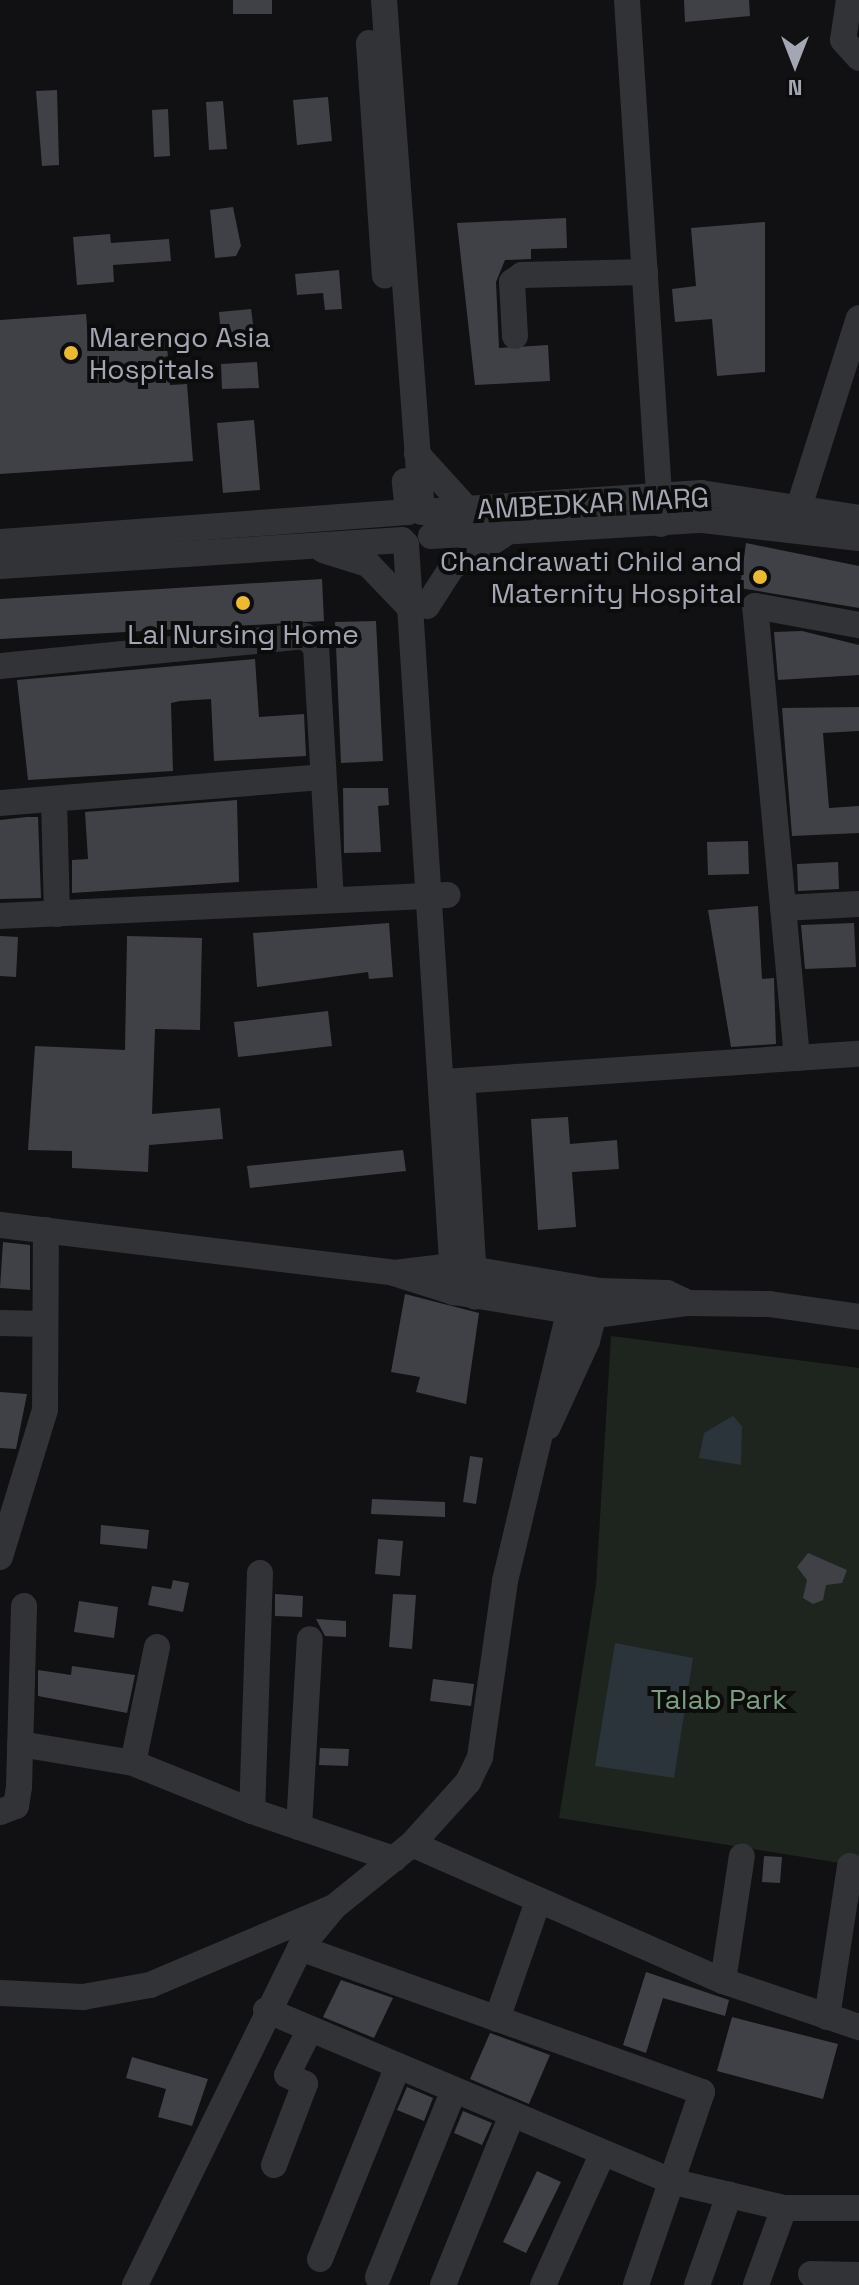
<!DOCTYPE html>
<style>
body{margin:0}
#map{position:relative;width:859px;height:2285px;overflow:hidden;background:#111113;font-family:"Space Grotesk",sans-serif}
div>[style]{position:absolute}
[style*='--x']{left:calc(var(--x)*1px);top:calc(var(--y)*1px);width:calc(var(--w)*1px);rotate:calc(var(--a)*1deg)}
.green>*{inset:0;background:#1e251f}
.water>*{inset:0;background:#2b333b}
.building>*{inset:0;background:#404146}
.minor>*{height:26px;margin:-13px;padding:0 13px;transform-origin:13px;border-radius:13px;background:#323337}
.dots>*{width:22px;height:22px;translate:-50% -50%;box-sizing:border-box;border:4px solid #0c0c0d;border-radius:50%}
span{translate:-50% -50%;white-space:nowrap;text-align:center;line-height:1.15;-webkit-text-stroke:8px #0c0c0d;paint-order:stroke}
.poi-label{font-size:28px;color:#a3a6b3}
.left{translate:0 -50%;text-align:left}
.right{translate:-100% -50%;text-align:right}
.street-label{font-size:28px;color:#a3a6b3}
.park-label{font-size:28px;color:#7a9e7f}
.north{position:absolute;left:755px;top:24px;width:80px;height:80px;-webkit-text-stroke:6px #0c0c0d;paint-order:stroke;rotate:180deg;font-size:22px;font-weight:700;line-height:32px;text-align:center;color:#a3a6b3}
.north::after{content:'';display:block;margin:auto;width:28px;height:36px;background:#a3a6b3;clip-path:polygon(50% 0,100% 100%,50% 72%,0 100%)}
</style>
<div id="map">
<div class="green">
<div style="clip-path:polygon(611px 1336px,859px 1368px,859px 1866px,559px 1818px,596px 1585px)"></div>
</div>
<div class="water">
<div style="clip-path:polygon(733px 1416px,742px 1426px,741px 1465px,699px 1458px,704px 1433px)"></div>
<div style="clip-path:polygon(615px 1643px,693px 1658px,674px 1778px,595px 1766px)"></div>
</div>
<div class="building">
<div style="clip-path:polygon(233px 0,272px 0,272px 14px,233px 14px)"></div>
<div style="clip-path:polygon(684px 0,749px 0,750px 16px,685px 22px)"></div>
<div style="clip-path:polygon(57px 90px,59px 165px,42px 166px,36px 91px)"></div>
<div style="clip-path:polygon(328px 97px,332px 141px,297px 145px,293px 100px)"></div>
<div style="clip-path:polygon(223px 101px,227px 149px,209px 150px,206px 102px)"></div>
<div style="clip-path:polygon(168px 109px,170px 156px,154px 157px,152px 110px)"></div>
<div style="clip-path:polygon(233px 207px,241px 246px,236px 256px,215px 258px,210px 210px)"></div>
<div style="clip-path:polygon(566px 218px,567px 248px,531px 249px,531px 259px,505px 260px,496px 282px,499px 348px,548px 345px,550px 381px,475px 385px,457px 223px)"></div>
<div style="clip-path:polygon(765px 222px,765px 372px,717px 376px,712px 319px,675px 322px,672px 289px,696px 286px,691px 228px)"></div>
<div style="clip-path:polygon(110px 234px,111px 243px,169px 239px,171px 261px,113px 265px,114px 282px,77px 285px,73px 237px)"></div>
<div style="clip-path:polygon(339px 270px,342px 309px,325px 310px,323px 293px,297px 295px,295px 274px)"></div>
<div style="clip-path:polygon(251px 309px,254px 331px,221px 335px,219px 312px)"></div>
<div style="clip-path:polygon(86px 314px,88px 338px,166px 332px,170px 385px,187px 384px,193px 461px,0 474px,0 320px)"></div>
<div style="clip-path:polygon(257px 362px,259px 388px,222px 389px,221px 364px)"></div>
<div style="clip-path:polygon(254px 420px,260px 490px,223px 493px,217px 423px)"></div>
<div style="clip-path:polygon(746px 543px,859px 566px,859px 608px,740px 588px)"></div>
<div style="clip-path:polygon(322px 579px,324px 621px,0 639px,0 599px)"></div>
<div style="clip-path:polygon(376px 621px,383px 761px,341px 763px,335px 622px)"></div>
<div style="clip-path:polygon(802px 631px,859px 645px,859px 675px,778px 680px,774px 632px)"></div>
<div style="clip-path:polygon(255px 659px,259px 717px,304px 714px,306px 756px,214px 761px,211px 699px,180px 701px,171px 703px,173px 771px,28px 780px,17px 680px)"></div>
<div style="clip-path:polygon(859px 707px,859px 731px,823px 733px,829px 808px,859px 806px,859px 833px,792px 836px,782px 708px)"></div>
<div style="clip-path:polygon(343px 788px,388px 788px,389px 805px,378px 806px,381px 852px,344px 853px)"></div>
<div style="clip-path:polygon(237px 800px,239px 882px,72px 893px,72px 860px,88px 859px,85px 812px)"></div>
<div style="clip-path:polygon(27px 817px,38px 817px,41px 898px,0 899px,0 820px)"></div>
<div style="clip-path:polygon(748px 841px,749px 874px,708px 875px,707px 842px)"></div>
<div style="clip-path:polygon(838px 862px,839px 889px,798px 891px,797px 864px)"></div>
<div style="clip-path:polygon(758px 906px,762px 979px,774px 978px,776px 1044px,731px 1047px,708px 910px)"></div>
<div style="clip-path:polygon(389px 923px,393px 977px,369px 979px,368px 972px,257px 987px,253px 933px)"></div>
<div style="clip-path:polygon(854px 923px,856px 967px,805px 969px,801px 925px)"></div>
<div style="clip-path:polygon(0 936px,18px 937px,16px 977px,0 976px)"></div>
<div style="clip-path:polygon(127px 936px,202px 938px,200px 1030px,155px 1029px,152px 1114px,220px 1108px,223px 1139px,149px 1145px,148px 1172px,72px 1168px,72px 1151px,28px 1150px,35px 1046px,125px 1050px)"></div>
<div style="clip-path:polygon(328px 1011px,332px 1046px,238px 1057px,234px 1022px)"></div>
<div style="clip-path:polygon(568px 1117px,570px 1144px,617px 1140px,619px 1169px,572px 1172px,576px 1227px,538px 1230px,531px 1119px)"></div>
<div style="clip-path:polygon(403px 1150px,406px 1171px,250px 1188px,247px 1166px)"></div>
<div style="clip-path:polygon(3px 1242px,30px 1245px,30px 1290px,0 1288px)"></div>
<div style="clip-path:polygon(405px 1294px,479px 1313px,466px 1404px,416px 1392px,420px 1377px,391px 1372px)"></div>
<div style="clip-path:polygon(0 1392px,27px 1394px,16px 1449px,0 1448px)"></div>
<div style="clip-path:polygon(470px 1456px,483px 1458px,476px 1504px,463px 1502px)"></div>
<div style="clip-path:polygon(372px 1499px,445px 1502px,445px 1517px,371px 1514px)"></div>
<div style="clip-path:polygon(101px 1525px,149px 1530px,147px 1549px,100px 1544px)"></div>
<div style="clip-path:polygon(378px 1539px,403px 1541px,400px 1576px,375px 1574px)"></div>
<div style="clip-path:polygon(808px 1553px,847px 1570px,842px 1583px,826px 1585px,823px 1600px,813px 1604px,803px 1598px,807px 1580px,797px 1567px)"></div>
<div style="clip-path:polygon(173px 1580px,189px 1583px,183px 1612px,148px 1605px,152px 1586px,171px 1589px)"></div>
<div style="clip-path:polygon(275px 1594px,303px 1596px,302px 1617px,275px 1616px)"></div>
<div style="clip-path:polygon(393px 1594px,416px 1595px,412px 1649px,389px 1647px)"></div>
<div style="clip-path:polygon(79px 1601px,118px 1607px,114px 1638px,74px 1632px)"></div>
<div style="clip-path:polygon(316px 1619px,346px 1621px,346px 1637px,325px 1636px)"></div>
<div style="clip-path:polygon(72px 1666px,135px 1675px,127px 1713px,38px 1696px,38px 1670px,71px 1675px)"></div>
<div style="clip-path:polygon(433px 1679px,474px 1684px,471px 1706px,430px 1701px)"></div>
<div style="clip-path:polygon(320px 1748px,349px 1749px,348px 1766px,319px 1765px)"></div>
<div style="clip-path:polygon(764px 1856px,782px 1857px,780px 1883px,762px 1882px)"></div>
<div style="clip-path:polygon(646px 1972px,729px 2000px,725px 2016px,663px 1998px,646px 2053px,623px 2045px)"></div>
<div style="clip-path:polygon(341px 1980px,393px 1998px,374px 2038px,323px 2017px)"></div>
<div style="clip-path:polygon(732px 2017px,838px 2044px,823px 2099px,717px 2071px)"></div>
<div style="clip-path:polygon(490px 2033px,550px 2055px,529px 2104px,470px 2079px)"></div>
<div style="clip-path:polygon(132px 2057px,208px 2079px,192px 2126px,158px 2117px,166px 2089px,126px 2078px)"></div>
<div style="clip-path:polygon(407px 2087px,433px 2098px,424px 2121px,397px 2110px)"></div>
<div style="clip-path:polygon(463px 2111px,492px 2123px,482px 2145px,454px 2133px)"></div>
<div style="clip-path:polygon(537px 2171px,561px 2182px,526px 2253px,503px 2242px)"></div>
</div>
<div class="minor">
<div style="--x:384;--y:0;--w:513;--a:85.76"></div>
<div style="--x:422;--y:512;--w:280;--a:-3.9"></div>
<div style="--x:701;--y:493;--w:160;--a:9"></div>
<div style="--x:627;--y:0;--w:525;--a:86.29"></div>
<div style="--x:849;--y:0;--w:40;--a:98.5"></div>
<div style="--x:843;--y:40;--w:24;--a:48"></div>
<div style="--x:369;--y:43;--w:233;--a:86.1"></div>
<div style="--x:515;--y:336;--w:54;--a:-93.2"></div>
<div style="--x:512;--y:282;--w:12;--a:-35"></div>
<div style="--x:522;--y:275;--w:123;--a:-1.4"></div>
<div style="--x:417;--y:454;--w:76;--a:47.7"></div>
<div style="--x:799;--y:507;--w:198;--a:-72.4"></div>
<div style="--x:431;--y:536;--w:272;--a:-3.4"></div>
<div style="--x:703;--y:520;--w:157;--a:6.6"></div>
<div style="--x:0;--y:542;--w:409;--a:-4.2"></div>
<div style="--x:408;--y:512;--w:31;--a:-96"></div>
<div style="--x:406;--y:544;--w:750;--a:86.33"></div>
<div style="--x:454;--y:1292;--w:143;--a:9.3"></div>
<div style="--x:595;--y:1315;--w:94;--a:-7.4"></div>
<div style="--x:688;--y:1303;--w:81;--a:0.7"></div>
<div style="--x:769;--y:1304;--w:91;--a:8.2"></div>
<div style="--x:323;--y:550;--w:47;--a:17.3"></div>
<div style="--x:368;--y:564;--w:61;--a:46.3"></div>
<div style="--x:0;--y:566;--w:403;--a:-3.7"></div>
<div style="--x:427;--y:606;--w:46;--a:-57.3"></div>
<div style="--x:452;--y:567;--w:60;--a:-32.1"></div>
<div style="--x:0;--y:666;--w:306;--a:-5.6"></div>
<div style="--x:305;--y:636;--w:16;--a:45"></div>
<div style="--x:316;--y:647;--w:253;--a:86.6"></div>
<div style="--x:54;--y:800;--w:114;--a:88.5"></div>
<div style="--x:0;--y:803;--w:323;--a:-4.6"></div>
<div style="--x:783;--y:908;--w:76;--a:-3"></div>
<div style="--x:0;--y:916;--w:448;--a:-2.7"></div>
<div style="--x:797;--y:1058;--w:454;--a:-95.3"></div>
<div style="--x:755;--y:606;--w:106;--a:10.4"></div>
<div style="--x:444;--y:1082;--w:416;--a:-3.9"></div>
<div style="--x:463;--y:1095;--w:202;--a:86.6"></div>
<div style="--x:0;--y:1225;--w:397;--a:6.9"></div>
<div style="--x:394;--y:1273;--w:63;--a:17.6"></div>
<div style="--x:394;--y:1273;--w:59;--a:-6.8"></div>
<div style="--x:453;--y:1266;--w:149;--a:9.7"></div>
<div style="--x:600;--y:1291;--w:52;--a:104.6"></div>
<div style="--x:587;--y:1341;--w:94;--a:114.6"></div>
<div style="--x:600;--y:1291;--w:67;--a:1.7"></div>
<div style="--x:667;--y:1293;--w:23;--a:25"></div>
<div style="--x:0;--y:1323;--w:45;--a:1.3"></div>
<div style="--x:0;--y:1557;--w:154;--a:-73"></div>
<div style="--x:45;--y:1410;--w:180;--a:-89.7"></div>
<div style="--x:260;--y:1573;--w:238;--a:91.9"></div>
<div style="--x:252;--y:1811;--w:150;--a:18.7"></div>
<div style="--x:157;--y:1647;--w:118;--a:101.7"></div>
<div style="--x:133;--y:1763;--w:128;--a:22"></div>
<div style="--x:20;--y:1744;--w:115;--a:9.5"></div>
<div style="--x:0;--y:1812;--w:17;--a:-21"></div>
<div style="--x:16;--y:1806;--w:19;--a:-81"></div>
<div style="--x:19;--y:1787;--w:181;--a:-88.4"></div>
<div style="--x:299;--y:1827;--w:188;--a:-86.7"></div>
<div style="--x:412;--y:1844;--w:340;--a:23.8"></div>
<div style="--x:723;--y:1981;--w:144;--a:18.7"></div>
<div style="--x:300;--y:1948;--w:427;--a:19.7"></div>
<div style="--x:702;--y:2092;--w:204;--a:108.9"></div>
<div style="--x:723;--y:1981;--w:126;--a:-81.4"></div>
<div style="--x:0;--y:1993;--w:83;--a:2.8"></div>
<div style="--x:83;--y:1997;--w:68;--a:-10.2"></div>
<div style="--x:150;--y:1985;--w:200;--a:-23"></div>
<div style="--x:266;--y:2010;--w:439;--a:22.9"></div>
<div style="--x:670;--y:2181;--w:117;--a:13.3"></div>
<div style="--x:784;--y:2208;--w:75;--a:0"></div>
<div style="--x:827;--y:2017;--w:153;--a:-81.3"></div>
<div style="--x:497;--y:2019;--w:122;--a:-70.8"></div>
<div style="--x:274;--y:2165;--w:87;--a:-69.1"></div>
<div style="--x:305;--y:2084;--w:20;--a:-153"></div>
<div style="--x:287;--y:2075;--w:51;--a:-63.4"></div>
<div style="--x:320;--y:2259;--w:208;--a:-68"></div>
<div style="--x:811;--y:2274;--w:48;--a:1.2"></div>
<div style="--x:378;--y:2277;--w:202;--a:-67.9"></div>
<div style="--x:135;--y:2285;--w:375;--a:-63.9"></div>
<div style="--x:300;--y:1948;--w:53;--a:-50.3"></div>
<div style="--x:334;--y:1907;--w:100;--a:-38.9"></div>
<div style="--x:412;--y:1844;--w:84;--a:-47.9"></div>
<div style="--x:468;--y:1782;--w:28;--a:-64"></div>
<div style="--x:480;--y:1757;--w:178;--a:-81.9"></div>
<div style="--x:505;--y:1581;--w:301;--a:-76.6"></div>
<div style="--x:443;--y:2285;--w:183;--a:-67.9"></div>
<div style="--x:543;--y:2285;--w:145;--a:-65.6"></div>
<div style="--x:697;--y:2285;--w:96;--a:-70.4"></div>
<div style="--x:756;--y:2285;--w:82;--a:-70"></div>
</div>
<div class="dots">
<div style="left:71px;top:353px;background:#ecba2f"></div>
<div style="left:760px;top:577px;background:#ecba2f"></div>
<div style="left:243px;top:603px;background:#ecba2f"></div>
</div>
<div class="poi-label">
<span class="left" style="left:89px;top:353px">Marengo Asia<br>Hospitals</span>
<span class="right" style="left:742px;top:577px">Chandrawati Child and<br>Maternity Hospital</span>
<span style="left:243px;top:634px">Lal Nursing Home</span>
</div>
<div class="street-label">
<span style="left:593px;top:503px;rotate:-3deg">AMBEDKAR MARG</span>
</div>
<div class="park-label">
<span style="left:719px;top:1699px">Talab Park</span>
</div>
<div class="north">N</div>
</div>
